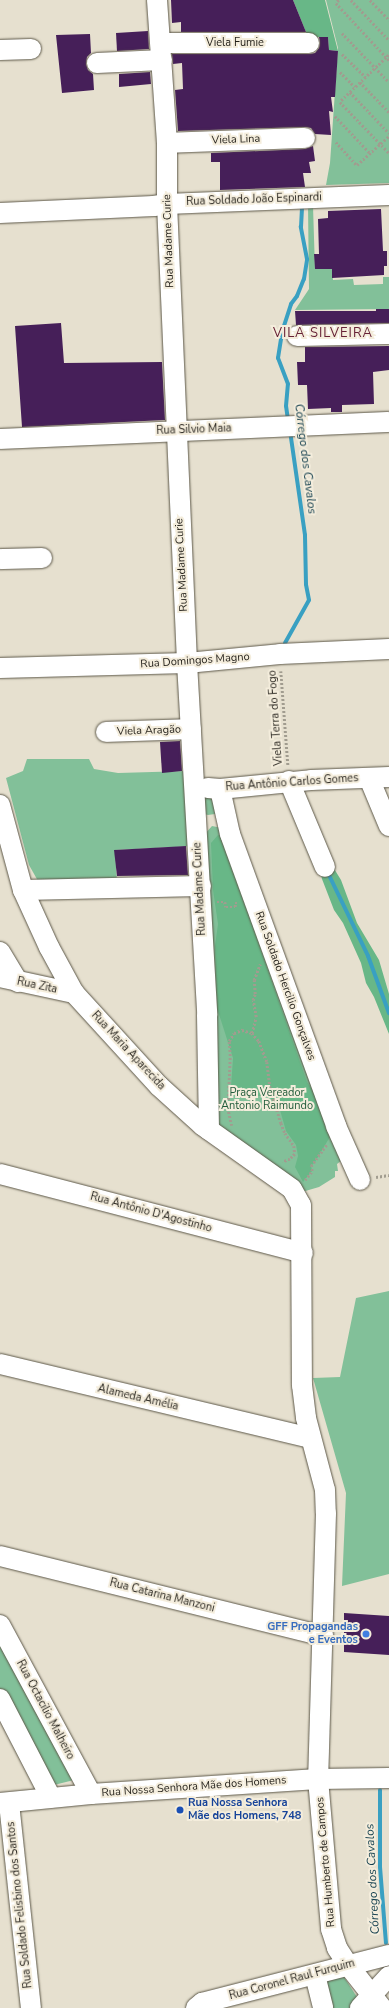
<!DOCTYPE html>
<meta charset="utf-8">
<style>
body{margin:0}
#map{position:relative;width:389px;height:2008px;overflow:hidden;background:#e6e0cf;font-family:"Nunito Sans",sans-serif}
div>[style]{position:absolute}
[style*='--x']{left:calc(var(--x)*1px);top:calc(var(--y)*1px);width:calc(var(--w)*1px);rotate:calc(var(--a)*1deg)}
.green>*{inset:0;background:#82c099}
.forest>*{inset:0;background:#68b787}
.stream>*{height:4px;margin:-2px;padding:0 2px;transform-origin:2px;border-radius:2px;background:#39a0c2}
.building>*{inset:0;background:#461f59}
.path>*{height:2.5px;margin-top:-1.25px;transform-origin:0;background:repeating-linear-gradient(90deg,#a19c8f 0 2px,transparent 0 4px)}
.roads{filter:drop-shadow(0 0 1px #5d5849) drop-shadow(0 0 1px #5d5849)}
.minor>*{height:20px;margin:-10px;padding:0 10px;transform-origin:10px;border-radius:10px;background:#fff}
.dots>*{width:11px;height:11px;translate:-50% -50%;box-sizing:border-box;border:2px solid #f4eddc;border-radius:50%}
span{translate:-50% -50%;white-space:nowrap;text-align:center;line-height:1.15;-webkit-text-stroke:4px #f4eddc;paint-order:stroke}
.street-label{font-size:11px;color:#211e18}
.park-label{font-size:11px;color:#235d3c}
.shop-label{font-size:11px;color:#366cbe;font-weight:700}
.right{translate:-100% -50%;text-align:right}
.transit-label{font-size:11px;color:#164399;font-weight:700}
.left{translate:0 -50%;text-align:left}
.water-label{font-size:12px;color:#123e4d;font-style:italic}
.quarter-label{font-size:13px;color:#672236;letter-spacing:1px}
</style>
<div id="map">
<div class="green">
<div style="clip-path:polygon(326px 0,389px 0,389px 183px,326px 185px,330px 163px,338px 48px)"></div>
<div style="clip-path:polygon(308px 206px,313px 206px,315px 269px,332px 269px,333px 280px,353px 279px,354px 285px,383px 284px,383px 277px,389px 277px,389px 309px,295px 310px,309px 289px)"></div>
<div style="clip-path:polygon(27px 759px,89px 759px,94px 769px,118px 773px,187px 771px,195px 846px,115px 850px,117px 881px,38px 881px,29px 865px,6px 778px,23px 771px)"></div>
<div style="clip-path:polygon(212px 791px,215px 814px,208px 815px,204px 814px,198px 798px)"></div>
<div style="clip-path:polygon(212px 826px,222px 828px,345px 1158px,337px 1164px,338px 1171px,335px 1171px,335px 1177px,319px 1187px,302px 1192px,219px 1127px,214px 1115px,204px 835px)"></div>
<div style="clip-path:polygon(389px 1291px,389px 1574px,342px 1586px,346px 1493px,313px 1378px,340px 1377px,356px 1298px)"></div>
<div style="clip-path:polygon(0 1639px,74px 1780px,50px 1786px,0 1689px)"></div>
<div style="clip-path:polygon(344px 1977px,357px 1997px,352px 2008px,329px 2008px,325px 1981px)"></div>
</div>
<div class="forest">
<div style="clip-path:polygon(293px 0,325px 0,338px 51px,329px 50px,328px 37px,308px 37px)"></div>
<div style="clip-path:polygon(218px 835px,225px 838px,256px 936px,307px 1082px,325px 1108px,334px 1130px,315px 1162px,311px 1166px,312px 1171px,303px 1182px,295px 1167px,298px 1156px,296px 1145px,286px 1131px,280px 1110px,269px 1096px,249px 1096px,231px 1087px,233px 1058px,217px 1008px,215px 946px,218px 924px,213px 890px,211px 843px)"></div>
<div style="clip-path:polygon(333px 867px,341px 880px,357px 923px,379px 960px,389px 994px,389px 1034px,374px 997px,366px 983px,361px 963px,343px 923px,334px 910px,322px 879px,320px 870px)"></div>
</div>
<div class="stream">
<div style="--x:288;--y:420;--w:14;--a:-98"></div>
<div style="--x:286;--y:406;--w:22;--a:-85"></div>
<div style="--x:288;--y:384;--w:28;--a:-111"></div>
<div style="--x:278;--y:358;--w:26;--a:-81"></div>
<div style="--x:282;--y:332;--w:29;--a:-72"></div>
<div style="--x:291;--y:304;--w:10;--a:-53"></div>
<div style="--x:297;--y:296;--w:18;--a:-68"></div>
<div style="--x:304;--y:279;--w:20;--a:-81"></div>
<div style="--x:307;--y:259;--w:33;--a:-101"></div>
<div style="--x:301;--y:227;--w:20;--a:-87"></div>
<div style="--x:285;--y:643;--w:49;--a:-60.8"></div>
<div style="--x:309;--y:600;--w:16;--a:-101"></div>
<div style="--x:306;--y:584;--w:49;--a:-91.2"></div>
<div style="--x:305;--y:535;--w:105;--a:-98.2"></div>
<div style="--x:327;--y:871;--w:94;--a:64.2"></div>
<div style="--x:368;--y:956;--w:61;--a:69.8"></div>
<div style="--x:380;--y:1790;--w:77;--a:90"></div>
<div style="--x:380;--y:1867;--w:76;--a:85.5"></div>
</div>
<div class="building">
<div style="clip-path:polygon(171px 0,293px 0,306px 32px,181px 32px,181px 22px,172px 23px)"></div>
<div style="clip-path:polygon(148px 31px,149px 49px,117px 51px,116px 33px)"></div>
<div style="clip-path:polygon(90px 34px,91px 53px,87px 57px,86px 64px,88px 70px,93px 74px,94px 90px,62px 93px,56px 35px)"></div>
<div style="clip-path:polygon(319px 37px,328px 37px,329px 50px,338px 51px,335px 97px,331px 97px,333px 112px,329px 111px,331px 135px,315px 134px,311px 128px,305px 127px,178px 131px,175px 90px,183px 89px,182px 63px,173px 64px,172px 54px,309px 54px,315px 53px,319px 48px,320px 43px)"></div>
<div style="clip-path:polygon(150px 72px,151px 84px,119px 87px,119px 74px)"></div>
<div style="clip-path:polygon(313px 146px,315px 161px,309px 162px,311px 173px,303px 173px,305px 187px,220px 190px,220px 162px,211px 162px,211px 153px,305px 149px)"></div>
<div style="clip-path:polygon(381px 209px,383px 251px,387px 251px,387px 266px,384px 266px,384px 275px,332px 278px,332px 269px,315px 269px,314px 254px,319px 254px,318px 219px,328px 218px,328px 211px)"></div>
<div style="clip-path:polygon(376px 309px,389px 309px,389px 323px,296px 325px,295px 311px,376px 311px)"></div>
<div style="clip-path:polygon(61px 323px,64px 363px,162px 362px,165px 420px,22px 427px,15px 326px)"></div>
<div style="clip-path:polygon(389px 346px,389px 370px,373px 372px,374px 404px,342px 405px,342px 412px,331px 412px,331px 408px,308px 409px,307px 385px,298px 385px,297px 362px,305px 362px,305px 347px)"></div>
<div style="clip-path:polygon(180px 741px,182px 771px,162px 773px,160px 742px)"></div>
<div style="clip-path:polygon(186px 846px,188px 875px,117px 876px,114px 850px)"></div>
<div style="clip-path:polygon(344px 1613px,389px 1616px,389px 1655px,344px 1652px)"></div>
</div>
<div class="path">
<div style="--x:339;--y:0;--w:4;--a:135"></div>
<div style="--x:336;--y:3;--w:78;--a:47.1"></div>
<div style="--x:351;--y:0;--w:55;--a:46.5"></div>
<div style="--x:370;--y:0;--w:28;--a:46"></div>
<div style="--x:342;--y:33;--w:68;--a:46.2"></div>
<div style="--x:342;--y:54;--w:33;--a:44"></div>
<div style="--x:389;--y:55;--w:68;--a:136.2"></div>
<div style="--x:340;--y:102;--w:71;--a:46.1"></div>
<div style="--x:340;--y:72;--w:21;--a:45"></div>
<div style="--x:360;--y:82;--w:42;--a:46"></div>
<div style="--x:350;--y:92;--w:57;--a:46.4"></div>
<div style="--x:335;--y:116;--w:51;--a:46.6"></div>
<div style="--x:336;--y:142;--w:31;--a:48"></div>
<div style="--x:357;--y:165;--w:43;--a:-42.2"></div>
<div style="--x:281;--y:671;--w:94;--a:85.7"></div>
<div style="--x:217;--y:902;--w:8;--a:0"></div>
<div style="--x:225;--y:902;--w:5;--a:79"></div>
<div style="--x:226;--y:907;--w:9;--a:0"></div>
<div style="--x:235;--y:907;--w:4;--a:-90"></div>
<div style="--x:235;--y:903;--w:3;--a:0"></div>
<div style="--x:252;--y:1033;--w:16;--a:-76"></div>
<div style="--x:256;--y:1017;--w:17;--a:-100"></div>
<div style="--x:253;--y:1000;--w:6;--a:-72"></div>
<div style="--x:255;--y:994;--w:14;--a:-94"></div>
<div style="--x:254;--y:980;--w:17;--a:-69"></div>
<div style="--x:227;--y:1104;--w:22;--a:77"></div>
<div style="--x:228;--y:1104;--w:48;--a:-87.6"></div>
<div style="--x:230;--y:1056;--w:15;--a:-94"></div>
<div style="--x:229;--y:1041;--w:9;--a:-58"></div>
<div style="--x:234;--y:1033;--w:9;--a:-21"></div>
<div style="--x:242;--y:1030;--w:10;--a:17"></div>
<div style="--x:252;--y:1033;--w:11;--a:49"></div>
<div style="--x:259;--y:1041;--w:22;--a:69"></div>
<div style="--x:267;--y:1062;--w:25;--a:83"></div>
<div style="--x:270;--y:1087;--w:38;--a:73"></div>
<div style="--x:281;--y:1123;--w:11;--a:68"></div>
<div style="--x:285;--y:1133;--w:16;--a:55"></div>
<div style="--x:294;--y:1146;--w:8;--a:83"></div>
<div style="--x:295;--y:1154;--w:7;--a:135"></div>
<div style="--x:290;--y:1159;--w:8;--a:157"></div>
<div style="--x:376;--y:1177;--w:13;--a:-9"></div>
<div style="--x:305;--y:1180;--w:11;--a:-52"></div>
<div style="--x:312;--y:1171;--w:5;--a:-101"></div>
<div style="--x:311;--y:1166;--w:27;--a:-54"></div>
</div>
<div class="roads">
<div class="minor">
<div style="--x:157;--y:0;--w:143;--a:86"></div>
<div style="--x:167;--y:143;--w:61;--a:90"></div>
<div style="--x:167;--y:204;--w:459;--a:87.5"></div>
<div style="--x:187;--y:663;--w:353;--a:86.7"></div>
<div style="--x:207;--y:1015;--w:115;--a:89"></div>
<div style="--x:161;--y:43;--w:148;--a:0"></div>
<div style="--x:0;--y:50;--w:31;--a:-2"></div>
<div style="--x:97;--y:63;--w:65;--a:-2.6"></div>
<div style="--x:167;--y:143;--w:138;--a:-2.1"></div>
<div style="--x:0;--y:213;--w:154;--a:-2.6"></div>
<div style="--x:154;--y:206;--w:13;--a:-9"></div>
<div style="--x:167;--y:204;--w:222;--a:-2.3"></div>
<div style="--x:297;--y:336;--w:92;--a:-1.2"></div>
<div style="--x:0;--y:439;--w:389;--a:-2.5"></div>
<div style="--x:0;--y:559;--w:42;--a:-1.4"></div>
<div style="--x:0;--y:668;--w:187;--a:-1.5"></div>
<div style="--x:187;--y:663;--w:93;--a:-5.5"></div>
<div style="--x:280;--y:654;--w:109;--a:-2.6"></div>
<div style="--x:106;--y:732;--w:85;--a:-2"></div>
<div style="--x:369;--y:778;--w:52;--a:67.4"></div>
<div style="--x:289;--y:781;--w:93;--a:67.3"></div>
<div style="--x:208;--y:788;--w:12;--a:5"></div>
<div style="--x:220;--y:789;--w:91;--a:-5.6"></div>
<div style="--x:311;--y:780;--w:78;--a:-2.2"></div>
<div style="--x:220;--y:789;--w:46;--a:77.5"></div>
<div style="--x:230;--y:834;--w:311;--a:70"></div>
<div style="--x:336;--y:1126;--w:59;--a:66"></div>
<div style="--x:0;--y:805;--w:88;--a:74.9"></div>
<div style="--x:23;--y:890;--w:63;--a:65.5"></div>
<div style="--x:49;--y:947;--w:52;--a:61.5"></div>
<div style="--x:74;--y:993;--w:126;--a:47.6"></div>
<div style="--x:159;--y:1086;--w:58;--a:42.2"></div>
<div style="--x:202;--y:1125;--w:110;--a:35.4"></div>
<div style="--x:292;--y:1189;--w:18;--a:61"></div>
<div style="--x:301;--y:1205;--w:180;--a:89.7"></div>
<div style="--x:302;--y:1385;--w:33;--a:83"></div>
<div style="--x:306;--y:1418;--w:74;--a:75.2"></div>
<div style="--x:325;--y:1490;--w:23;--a:88"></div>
<div style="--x:326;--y:1513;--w:266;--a:91.7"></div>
<div style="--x:318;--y:1779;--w:151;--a:85"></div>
<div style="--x:331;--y:1929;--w:20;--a:72"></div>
<div style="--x:337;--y:1948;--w:20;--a:57"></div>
<div style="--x:348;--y:1965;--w:55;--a:51.7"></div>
<div style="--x:23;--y:890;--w:178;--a:-1.3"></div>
<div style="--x:0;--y:952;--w:35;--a:59"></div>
<div style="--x:0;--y:977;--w:76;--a:12.2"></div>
<div style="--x:0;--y:1174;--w:313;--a:14.6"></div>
<div style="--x:0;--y:1364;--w:319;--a:13.4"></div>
<div style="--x:0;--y:1556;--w:333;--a:13.9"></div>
<div style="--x:0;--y:1625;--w:192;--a:61.7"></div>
<div style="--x:0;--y:1699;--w:111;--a:62.7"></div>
<div style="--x:0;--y:1803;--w:91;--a:-5.6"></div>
<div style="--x:91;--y:1794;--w:227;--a:-3.8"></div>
<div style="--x:318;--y:1779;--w:71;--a:-0.8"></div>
<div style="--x:9;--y:1803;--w:206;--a:83.9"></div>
<div style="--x:315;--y:1975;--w:34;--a:76"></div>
<div style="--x:196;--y:2008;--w:8;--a:-40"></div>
<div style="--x:202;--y:2003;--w:193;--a:-14.4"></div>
<div style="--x:360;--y:2008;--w:43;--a:-47.8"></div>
</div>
</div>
<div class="dots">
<div style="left:366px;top:1634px;background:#3f7fe0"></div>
<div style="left:180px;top:1810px;background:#1a4fb4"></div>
</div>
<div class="street-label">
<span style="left:235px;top:43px">Viela Fumie</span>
<span style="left:236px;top:140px;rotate:-2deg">Viela Lina</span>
<span style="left:254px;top:200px;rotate:-2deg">Rua Soldado João Espinardi</span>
<span style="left:169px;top:241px;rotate:-92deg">Rua Madame Curie</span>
<span style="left:194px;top:430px;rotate:-2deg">Rua Silvio Maia</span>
<span style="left:182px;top:565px;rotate:-93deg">Rua Madame Curie</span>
<span style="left:195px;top:661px;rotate:-4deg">Rua Domingos Magno</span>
<span style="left:276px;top:718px;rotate:-94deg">Viela Terra do Fogo</span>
<span style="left:149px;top:731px;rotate:-2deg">Viela Aragão</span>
<span style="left:292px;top:783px;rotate:-4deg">Rua Antônio Carlos Gomes</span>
<span style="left:200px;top:889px;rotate:-93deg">Rua Madame Curie</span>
<span style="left:37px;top:986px;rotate:12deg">Rua Zita</span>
<span style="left:285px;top:986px;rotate:70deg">Rua Soldado Hercilio Gonçalves</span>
<span style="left:128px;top:1051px;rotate:47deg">Rua Maria Aparecida</span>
<span style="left:151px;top:1213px;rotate:15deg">Rua Antônio D'Agostinho</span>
<span style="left:138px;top:1398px;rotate:13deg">Alameda Amélia</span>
<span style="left:162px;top:1596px;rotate:14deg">Rua Catarina Manzoni</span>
<span style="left:45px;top:1710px;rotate:62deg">Rua Octacilio Malheiro</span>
<span style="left:194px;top:1787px;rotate:-4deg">Rua Nossa Senhora Mãe dos Homens</span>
<span style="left:326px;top:1862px;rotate:-95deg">Rua Humberto de Campos</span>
<span style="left:20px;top:1905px;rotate:-96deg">Rua Soldado Felisbino dos Santos</span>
<span style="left:292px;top:1980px;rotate:-15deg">Rua Coronel Raul Furquim</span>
</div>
<div class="park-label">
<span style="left:267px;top:1100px">Praça Vereador<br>Antonio Raimundo</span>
</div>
<div class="shop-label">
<span class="right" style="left:358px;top:1634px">GFF Propagandas<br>e Eventos</span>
</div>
<div class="transit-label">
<span class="left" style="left:188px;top:1810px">Rua Nossa Senhora<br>Mãe dos Homens, 748</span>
</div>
<div class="water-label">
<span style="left:305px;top:459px;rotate:83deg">Córrego dos Cavalos</span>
<span style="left:373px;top:1879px;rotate:-93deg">Córrego dos Cavalos</span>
</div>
<div class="quarter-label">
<span style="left:323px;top:333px">VILA SILVEIRA</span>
</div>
</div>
